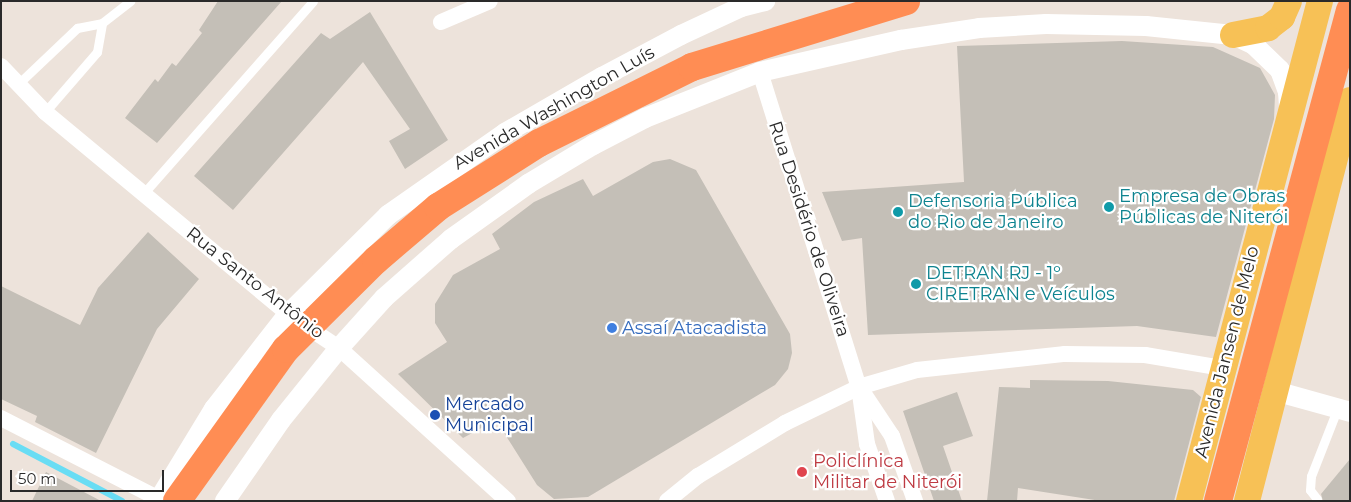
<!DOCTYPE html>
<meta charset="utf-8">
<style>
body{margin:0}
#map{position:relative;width:1351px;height:502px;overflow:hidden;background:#ede3db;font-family:Montserrat,sans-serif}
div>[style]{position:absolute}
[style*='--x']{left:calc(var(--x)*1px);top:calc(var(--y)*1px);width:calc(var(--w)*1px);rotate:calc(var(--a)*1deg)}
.stream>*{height:6px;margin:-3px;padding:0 3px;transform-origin:3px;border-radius:3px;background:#69ddf4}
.building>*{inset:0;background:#c4bfb7}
.service>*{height:9px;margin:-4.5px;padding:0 4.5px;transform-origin:4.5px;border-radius:4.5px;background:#fff}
.minor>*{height:16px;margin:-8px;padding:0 8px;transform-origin:8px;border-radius:8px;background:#fff}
.tertiary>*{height:20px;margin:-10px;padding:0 10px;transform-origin:10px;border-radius:10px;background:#fff}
.primary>*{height:26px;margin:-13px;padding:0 13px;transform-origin:13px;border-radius:13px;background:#f7c156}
.motorway>*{height:28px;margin:-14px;padding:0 14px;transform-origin:14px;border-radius:14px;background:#ff8d54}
.dots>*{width:14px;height:14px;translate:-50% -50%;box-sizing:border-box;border:2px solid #fff;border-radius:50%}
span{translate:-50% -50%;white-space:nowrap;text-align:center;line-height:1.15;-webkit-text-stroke:4.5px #fff;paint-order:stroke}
.street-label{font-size:18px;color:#2a2a2a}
.culture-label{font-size:18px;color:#0d838f}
.left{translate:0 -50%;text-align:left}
.shop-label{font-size:18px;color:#366cbe}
.transit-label{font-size:18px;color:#164399}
.health-label{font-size:18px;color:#be3a42}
.frame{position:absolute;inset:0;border:2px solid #2a2a2a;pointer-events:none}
.scale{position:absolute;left:10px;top:470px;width:154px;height:22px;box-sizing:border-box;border:2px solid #2a2a2a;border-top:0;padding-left:6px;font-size:15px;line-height:18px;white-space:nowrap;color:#2a2a2a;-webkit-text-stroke:4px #fff;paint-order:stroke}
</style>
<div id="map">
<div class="stream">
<div style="--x:13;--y:444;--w:123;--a:27.6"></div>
</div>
<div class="building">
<div style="clip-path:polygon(218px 1px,282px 1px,157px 143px,125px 118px,155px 79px,158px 82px,172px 63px,176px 66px,202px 33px,199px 30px)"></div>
<div style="clip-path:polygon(370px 12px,448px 140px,405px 169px,389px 141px,410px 129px,363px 62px,233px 210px,194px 176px,321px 33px,330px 39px)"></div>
<div style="clip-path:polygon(1122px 41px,1213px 47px,1260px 68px,1275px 95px,1274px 119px,1216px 337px,1137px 326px,868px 335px,862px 238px,842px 241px,822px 192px,964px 182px,957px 46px)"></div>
<div style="clip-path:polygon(670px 159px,696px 170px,790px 334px,792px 353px,788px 369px,775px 385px,588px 497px,554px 499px,537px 485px,496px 420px,463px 438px,398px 374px,447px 342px,435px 323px,435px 304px,453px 275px,500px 249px,492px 234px,534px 202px,583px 179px,593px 196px,653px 162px)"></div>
<div style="clip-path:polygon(148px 232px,199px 279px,157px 329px,96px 453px,35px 422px,37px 416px,1px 399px,1px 286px,80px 325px,98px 288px)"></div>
<div style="clip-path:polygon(1030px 380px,1108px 381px,1193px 390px,1201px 397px,1174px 501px,1101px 501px,1018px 488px,1017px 501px,987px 501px,999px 387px,1030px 388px)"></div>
<div style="clip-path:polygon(957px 392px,973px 436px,943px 446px,962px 501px,934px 501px,903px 411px)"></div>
<div style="clip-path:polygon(1350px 459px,1350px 501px,1323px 501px,1321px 494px)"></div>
<div style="clip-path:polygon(46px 472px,101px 501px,32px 501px)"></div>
</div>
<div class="service">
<div style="--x:17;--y:85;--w:83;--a:-43.5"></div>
<div style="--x:77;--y:28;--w:25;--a:-11"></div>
<div style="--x:102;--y:23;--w:36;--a:-38"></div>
<div style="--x:45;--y:112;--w:79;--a:-49.1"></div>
<div style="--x:97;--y:52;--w:29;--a:-80"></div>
<div style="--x:143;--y:194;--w:257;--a:-48.6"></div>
<div style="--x:1317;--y:499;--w:11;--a:-128"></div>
<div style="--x:1310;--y:490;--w:14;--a:-86"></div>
<div style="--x:1311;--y:476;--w:74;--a:-68.6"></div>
</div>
<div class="minor">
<div style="--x:441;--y:22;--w:53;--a:-23.2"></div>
<div style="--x:1;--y:66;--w:64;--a:46.3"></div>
<div style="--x:45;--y:112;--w:316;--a:39.7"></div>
<div style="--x:288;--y:314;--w:61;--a:33.7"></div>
<div style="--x:339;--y:348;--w:228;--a:42.2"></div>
<div style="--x:760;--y:72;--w:330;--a:72.6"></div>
<div style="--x:859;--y:387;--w:58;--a:82"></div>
<div style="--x:867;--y:444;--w:60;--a:70.7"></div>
<div style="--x:862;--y:391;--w:54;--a:56.3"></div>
<div style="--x:892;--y:436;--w:69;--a:70.5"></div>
<div style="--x:1;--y:418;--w:178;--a:27.1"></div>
<div style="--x:667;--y:501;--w:40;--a:-39"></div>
<div style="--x:698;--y:476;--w:102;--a:-31.3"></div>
<div style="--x:785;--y:423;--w:82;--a:-25.9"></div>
<div style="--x:859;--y:387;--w:60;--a:-16.3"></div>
<div style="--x:917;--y:370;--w:149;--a:-6.2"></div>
<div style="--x:1065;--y:354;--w:80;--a:0.7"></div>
<div style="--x:1145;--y:355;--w:79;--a:9.5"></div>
</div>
<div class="tertiary">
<div style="--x:1275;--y:391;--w:78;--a:15.6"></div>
<div style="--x:158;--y:501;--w:108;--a:-58.7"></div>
<div style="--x:214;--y:409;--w:120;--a:-52.1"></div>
<div style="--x:288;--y:314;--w:141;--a:-44.7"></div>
<div style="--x:388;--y:215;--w:143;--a:-35"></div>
<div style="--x:505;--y:133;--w:112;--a:-30"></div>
<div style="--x:602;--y:77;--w:89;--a:-28"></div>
<div style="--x:681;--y:35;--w:66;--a:-25"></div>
<div style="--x:741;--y:7;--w:25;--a:-14"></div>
<div style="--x:225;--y:501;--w:98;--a:-55.3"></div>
<div style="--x:281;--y:420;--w:92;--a:-51.1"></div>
<div style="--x:339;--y:348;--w:67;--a:-48"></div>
<div style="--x:384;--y:298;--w:89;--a:-41.4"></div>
<div style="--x:451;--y:239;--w:95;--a:-35.5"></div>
<div style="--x:528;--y:184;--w:76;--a:-31"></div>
<div style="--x:593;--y:145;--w:59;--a:-27.4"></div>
<div style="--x:645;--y:118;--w:124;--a:-21.8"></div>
<div style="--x:760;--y:72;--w:145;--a:-12.8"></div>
<div style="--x:901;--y:40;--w:79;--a:-8.7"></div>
<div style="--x:979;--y:28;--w:67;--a:-3.4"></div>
<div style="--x:1046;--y:24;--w:100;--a:1.1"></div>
<div style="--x:1146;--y:26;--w:87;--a:5.9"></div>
<div style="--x:1233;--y:35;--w:23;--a:25"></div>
<div style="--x:1254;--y:45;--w:36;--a:44"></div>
<div style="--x:1280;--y:70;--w:23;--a:70"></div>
<div style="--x:1288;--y:92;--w:16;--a:86"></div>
</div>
<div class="primary">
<div style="--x:1233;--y:35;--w:36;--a:-11"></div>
<div style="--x:1268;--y:28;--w:18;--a:-38"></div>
<div style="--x:1282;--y:17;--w:17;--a:-66"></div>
<div style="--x:1189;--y:501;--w:517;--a:-75.32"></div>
<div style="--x:1247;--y:501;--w:414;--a:-75.6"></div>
</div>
<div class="motorway">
<div style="--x:177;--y:501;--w:187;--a:-54.4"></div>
<div style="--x:286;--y:349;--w:127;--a:-44.7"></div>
<div style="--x:376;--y:260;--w:82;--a:-40.5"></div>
<div style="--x:438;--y:207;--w:120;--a:-32.4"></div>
<div style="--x:539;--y:143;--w:171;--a:-26.4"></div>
<div style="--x:692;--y:67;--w:224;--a:-17.1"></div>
<div style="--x:1218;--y:501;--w:508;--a:-74.95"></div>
</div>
<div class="dots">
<div style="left:1109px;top:207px;background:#0f9aa8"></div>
<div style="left:898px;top:212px;background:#0f9aa8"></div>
<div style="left:916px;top:284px;background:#0f9aa8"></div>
<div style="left:612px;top:328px;background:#3f7fe0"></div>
<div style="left:435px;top:415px;background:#1a4fb4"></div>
<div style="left:802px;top:472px;background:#e0444e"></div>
</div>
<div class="street-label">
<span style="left:554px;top:108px;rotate:-30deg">Avenida Washington Luís</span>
<span style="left:809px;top:229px;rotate:72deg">Rua Desidério de Oliveira</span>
<span style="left:255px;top:283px;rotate:38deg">Rua Santo Antônio</span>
<span style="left:1227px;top:352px;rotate:-76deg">Avenida Jansen de Melo</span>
</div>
<div class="culture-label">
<span class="left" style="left:1119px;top:207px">Empresa de Obras<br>Públicas de Niterói</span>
<span class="left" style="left:908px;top:212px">Defensoria Pública<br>do Rio de Janeiro</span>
<span class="left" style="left:926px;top:284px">DETRAN RJ - 1º<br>CIRETRAN e Veículos</span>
</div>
<div class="shop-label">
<span class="left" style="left:622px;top:328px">Assaí Atacadista</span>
</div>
<div class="transit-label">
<span class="left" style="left:445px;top:415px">Mercado<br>Municipal</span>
</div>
<div class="health-label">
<span class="left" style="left:813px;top:472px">Policlínica<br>Militar de Niterói</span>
</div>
<div class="frame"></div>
<div class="scale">50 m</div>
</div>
